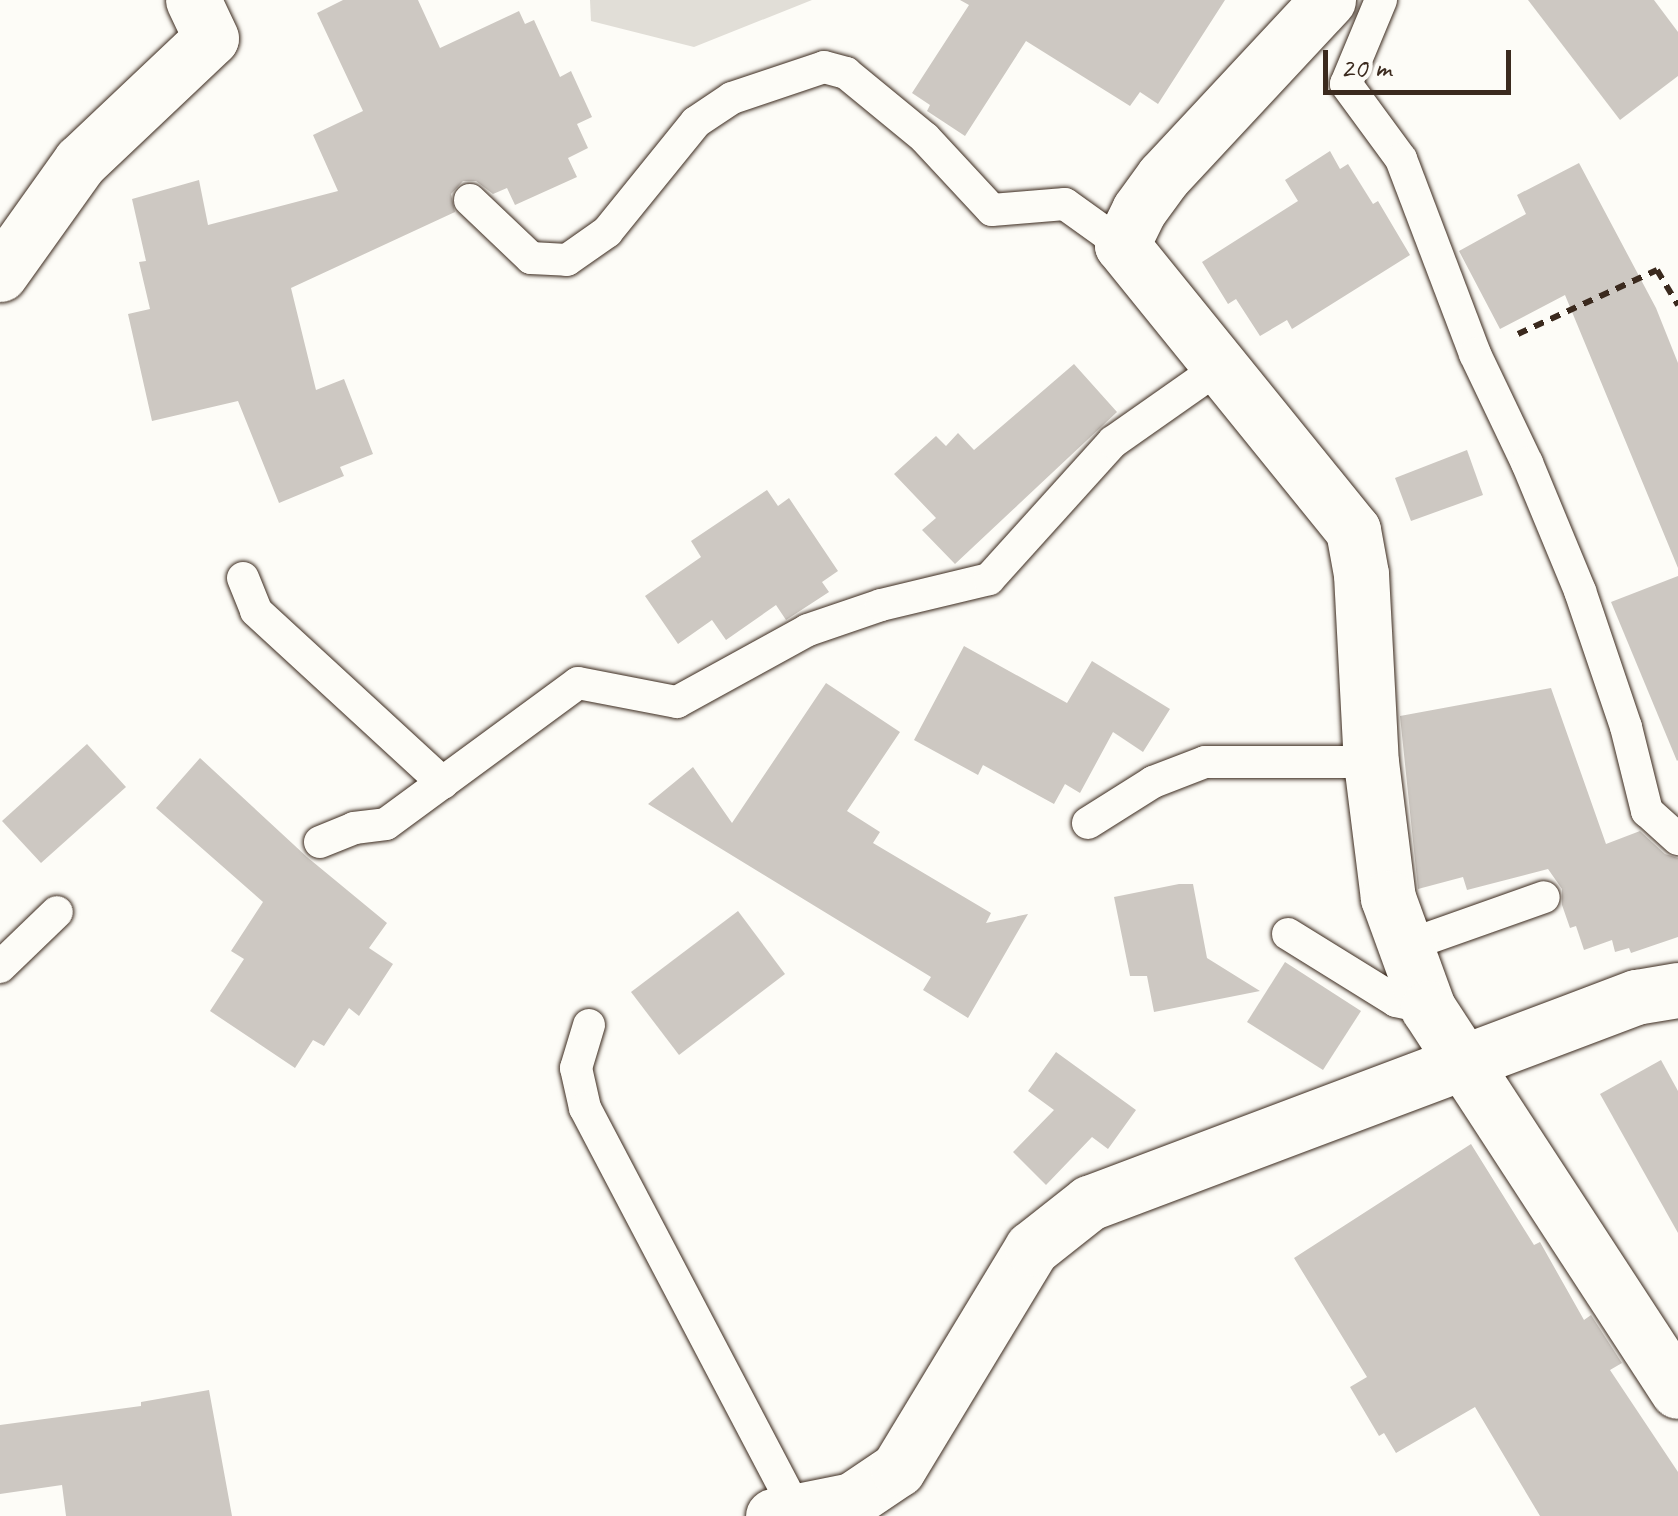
<!DOCTYPE html>
<style>
body{margin:0}
#map{position:relative;width:1678px;height:1516px;overflow:hidden;background:#fdfcf7;font-family:Caveat,sans-serif}
div>[style]{position:absolute}
[style*='--x']{left:calc(var(--x)*1px);top:calc(var(--y)*1px);width:calc(var(--w)*1px);rotate:calc(var(--a)*1deg)}
.green>*{inset:0;background:#e1ded7}
.building>*{inset:0;background:#cdc8c2}
.path>*{height:6px;margin-top:-3px;transform-origin:0;background:repeating-linear-gradient(90deg,#3b2a1e 0 10px,transparent 0 18px)}
.roads{filter:drop-shadow(0 0 2px #3b2a1e) drop-shadow(0 0 2px #3b2a1e)}
.service>*{height:32px;margin:-16px;padding:0 16px;transform-origin:16px;border-radius:16px;background:#fdfcf7}
.minor>*{height:55px;margin:-27.5px;padding:0 27.5px;transform-origin:27.5px;border-radius:27.5px;background:#fdfcf7}
span{translate:-50% -50%;white-space:nowrap;text-align:center;line-height:1.15;-webkit-text-stroke:9px #fdfcf7;paint-order:stroke}
.scale{position:absolute;left:1323px;top:50px;width:188px;height:45px;box-sizing:border-box;border:5px solid #3b2a1e;border-top:0;padding-left:12px;font-size:30px;line-height:35px;white-space:nowrap;color:#3b2a1e;-webkit-text-stroke:8px #fdfcf7;paint-order:stroke}
</style>
<div id="map">
<div class="green">
<div style="clip-path:polygon(590px 0,812px 0,694px 47px,591px 21px)"></div>
</div>
<div class="building">
<div style="clip-path:polygon(343px 0,418px 0,440px 48px,519px 11px,525px 24px,534px 20px,560px 77px,571px 71px,592px 117px,577px 124px,588px 148px,568px 158px,577px 177px,515px 205px,507px 188px,493px 194px,476px 181px,463px 181px,451px 194px,455px 212px,291px 288px,316px 390px,344px 379px,373px 454px,340px 467px,344px 476px,279px 503px,238px 401px,152px 421px,128px 314px,150px 309px,139px 262px,146px 261px,132px 199px,199px 180px,208px 225px,338px 191px,313px 135px,363px 111px,317px 13px)"></div>
<div style="clip-path:polygon(960px 0,1225px 0,1158px 104px,1140px 92px,1130px 106px,1026px 41px,965px 136px,927px 111px,930px 105px,912px 93px,969px 5px)"></div>
<div style="clip-path:polygon(1528px 0,1654px 0,1678px 32px,1678px 76px,1620px 120px)"></div>
<div style="clip-path:polygon(1330px 151px,1340px 169px,1348px 164px,1373px 204px,1378px 201px,1410px 255px,1292px 329px,1287px 320px,1260px 336px,1236px 299px,1228px 304px,1202px 262px,1298px 201px,1285px 180px)"></div>
<div style="clip-path:polygon(1579px 163px,1656px 308px,1678px 363px,1678px 568px,1565px 295px,1500px 329px,1459px 251px,1526px 214px,1517px 195px)"></div>
<div style="clip-path:polygon(1074px 364px,1117px 412px,955px 564px,922px 530px,936px 518px,894px 474px,936px 436px,946px 446px,958px 433px,974px 450px)"></div>
<div style="clip-path:polygon(1467px 450px,1483px 495px,1411px 521px,1395px 478px)"></div>
<div style="clip-path:polygon(767px 490px,778px 506px,789px 498px,838px 571px,822px 582px,829px 592px,786px 620px,776px 605px,726px 640px,712px 620px,678px 644px,645px 596px,701px 557px,691px 541px)"></div>
<div style="clip-path:polygon(1678px 576px,1678px 760px,1677px 761px,1611px 602px)"></div>
<div style="clip-path:polygon(964px 646px,1067px 703px,1092px 661px,1170px 709px,1143px 752px,1113px 732px,1080px 793px,1065px 784px,1054px 804px,983px 765px,978px 775px,914px 740px)"></div>
<div style="clip-path:polygon(826px 683px,900px 732px,847px 811px,880px 832px,873px 843px,991px 913px,986px 923px,1028px 914px,968px 1018px,923px 990px,931px 977px,648px 804px,693px 767px,732px 823px)"></div>
<div style="clip-path:polygon(1551px 688px,1606px 844px,1640px 831px,1665px 854px,1678px 858px,1678px 937px,1631px 953px,1629px 948px,1615px 952px,1612px 940px,1584px 950px,1576px 926px,1570px 928px,1562px 905px,1562px 889px,1548px 869px,1467px 890px,1463px 877px,1418px 889px,1400px 716px)"></div>
<div style="clip-path:polygon(87px 744px,126px 787px,41px 863px,2px 821px)"></div>
<div style="clip-path:polygon(200px 758px,307px 857px,387px 923px,369px 948px,393px 964px,359px 1016px,349px 1008px,324px 1046px,313px 1040px,295px 1068px,210px 1011px,244px 959px,231px 951px,263px 902px,156px 808px)"></div>
<div style="clip-path:polygon(1179px 884px,1193px 884px,1207px 958px,1260px 991px,1154px 1012px,1147px 976px,1130px 976px,1114px 897px)"></div>
<div style="clip-path:polygon(738px 911px,785px 974px,679px 1055px,631px 992px)"></div>
<div style="clip-path:polygon(1285px 962px,1361px 1011px,1323px 1070px,1247px 1022px)"></div>
<div style="clip-path:polygon(1056px 1052px,1136px 1110px,1108px 1149px,1092px 1137px,1046px 1185px,1013px 1152px,1054px 1110px,1028px 1091px)"></div>
<div style="clip-path:polygon(1661px 1060px,1678px 1091px,1678px 1233px,1600px 1094px)"></div>
<div style="clip-path:polygon(1471px 1144px,1534px 1245px,1540px 1242px,1584px 1320px,1591px 1315px,1622px 1363px,1610px 1370px,1678px 1472px,1678px 1516px,1540px 1516px,1475px 1407px,1396px 1453px,1384px 1433px,1379px 1436px,1350px 1387px,1367px 1377px,1294px 1258px)"></div>
<div style="clip-path:polygon(209px 1390px,232px 1516px,66px 1516px,62px 1485px,0 1494px,0 1425px,141px 1406px,141px 1402px)"></div>
</div>
<div class="path">
<div style="--x:1518;--y:334;--w:153;--a:-24.7"></div>
<div style="--x:1657;--y:270;--w:41;--a:59"></div>
</div>
<div class="roads">
<div class="service">
<div style="--x:1381;--y:0;--w:91;--a:112.6"></div>
<div style="--x:1346;--y:84;--w:93;--a:53.7"></div>
<div style="--x:1401;--y:159;--w:209;--a:69.2"></div>
<div style="--x:1475;--y:354;--w:121;--a:64.5"></div>
<div style="--x:1527;--y:463;--w:139;--a:67.5"></div>
<div style="--x:1580;--y:591;--w:144;--a:71.3"></div>
<div style="--x:1626;--y:727;--w:87;--a:76"></div>
<div style="--x:1647;--y:811;--w:42;--a:42.1"></div>
<div style="--x:470;--y:200;--w:84;--a:43.6"></div>
<div style="--x:531;--y:258;--w:36;--a:3"></div>
<div style="--x:567;--y:260;--w:49;--a:-35"></div>
<div style="--x:607;--y:232;--w:141;--a:-51"></div>
<div style="--x:696;--y:122;--w:43;--a:-33.7"></div>
<div style="--x:732;--y:98;--w:97;--a:-18.6"></div>
<div style="--x:824;--y:67;--w:23;--a:15"></div>
<div style="--x:846;--y:73;--w:102;--a:39.4"></div>
<div style="--x:925;--y:138;--w:98;--a:47.1"></div>
<div style="--x:992;--y:210;--w:73;--a:-4.7"></div>
<div style="--x:1065;--y:204;--w:70;--a:35.7"></div>
<div style="--x:243;--y:578;--w:35;--a:68"></div>
<div style="--x:256;--y:611;--w:254;--a:42.6"></div>
<div style="--x:1088;--y:823;--w:77;--a:-32.2"></div>
<div style="--x:1153;--y:782;--w:56;--a:-21"></div>
<div style="--x:1205;--y:762;--w:166;--a:0"></div>
<div style="--x:320;--y:842;--w:37;--a:-22"></div>
<div style="--x:354;--y:828;--w:32;--a:-7"></div>
<div style="--x:386;--y:824;--w:238;--a:-36.3"></div>
<div style="--x:578;--y:683;--w:101;--a:10.9"></div>
<div style="--x:677;--y:702;--w:149;--a:-28.8"></div>
<div style="--x:808;--y:630;--w:77;--a:-18.9"></div>
<div style="--x:881;--y:605;--w:111;--a:-13.5"></div>
<div style="--x:989;--y:579;--w:185;--a:-47.9"></div>
<div style="--x:1113;--y:442;--w:132;--a:-35.1"></div>
<div style="--x:1288;--y:934;--w:127;--a:31.8"></div>
<div style="--x:1396;--y:1001;--w:33;--a:12"></div>
<div style="--x:1406;--y:946;--w:146;--a:-19.5"></div>
<div style="--x:0;--y:967;--w:79;--a:-44"></div>
<div style="--x:589;--y:1025;--w:45;--a:106.8"></div>
<div style="--x:576;--y:1068;--w:41;--a:77.3"></div>
<div style="--x:585;--y:1108;--w:458;--a:62.3"></div>
</div>
<div class="minor">
<div style="--x:1328;--y:0;--w:242;--a:133"></div>
<div style="--x:1163;--y:177;--w:41;--a:126"></div>
<div style="--x:1139;--y:210;--w:39;--a:116"></div>
<div style="--x:1122;--y:245;--w:367;--a:51"></div>
<div style="--x:1353;--y:530;--w:45;--a:79.7"></div>
<div style="--x:1361;--y:574;--w:188;--a:87"></div>
<div style="--x:1371;--y:762;--w:137;--a:82.9"></div>
<div style="--x:1388;--y:898;--w:117;--a:70"></div>
<div style="--x:1428;--y:1008;--w:457;--a:56.9"></div>
<div style="--x:0;--y:274;--w:138;--a:-54.5"></div>
<div style="--x:80;--y:162;--w:180;--a:-43.4"></div>
<div style="--x:211;--y:38;--w:42;--a:-115.3"></div>
<div style="--x:773;--y:1516;--w:81;--a:-11.4"></div>
<div style="--x:852;--y:1500;--w:55;--a:-34"></div>
<div style="--x:898;--y:1469;--w:258;--a:-58.8"></div>
<div style="--x:1032;--y:1248;--w:73;--a:-38.3"></div>
<div style="--x:1089;--y:1203;--w:585;--a:-20.64"></div>
<div style="--x:1636;--y:997;--w:43;--a:-9.5"></div>
</div>
</div>
<div class="scale">20 m</div>
</div>
